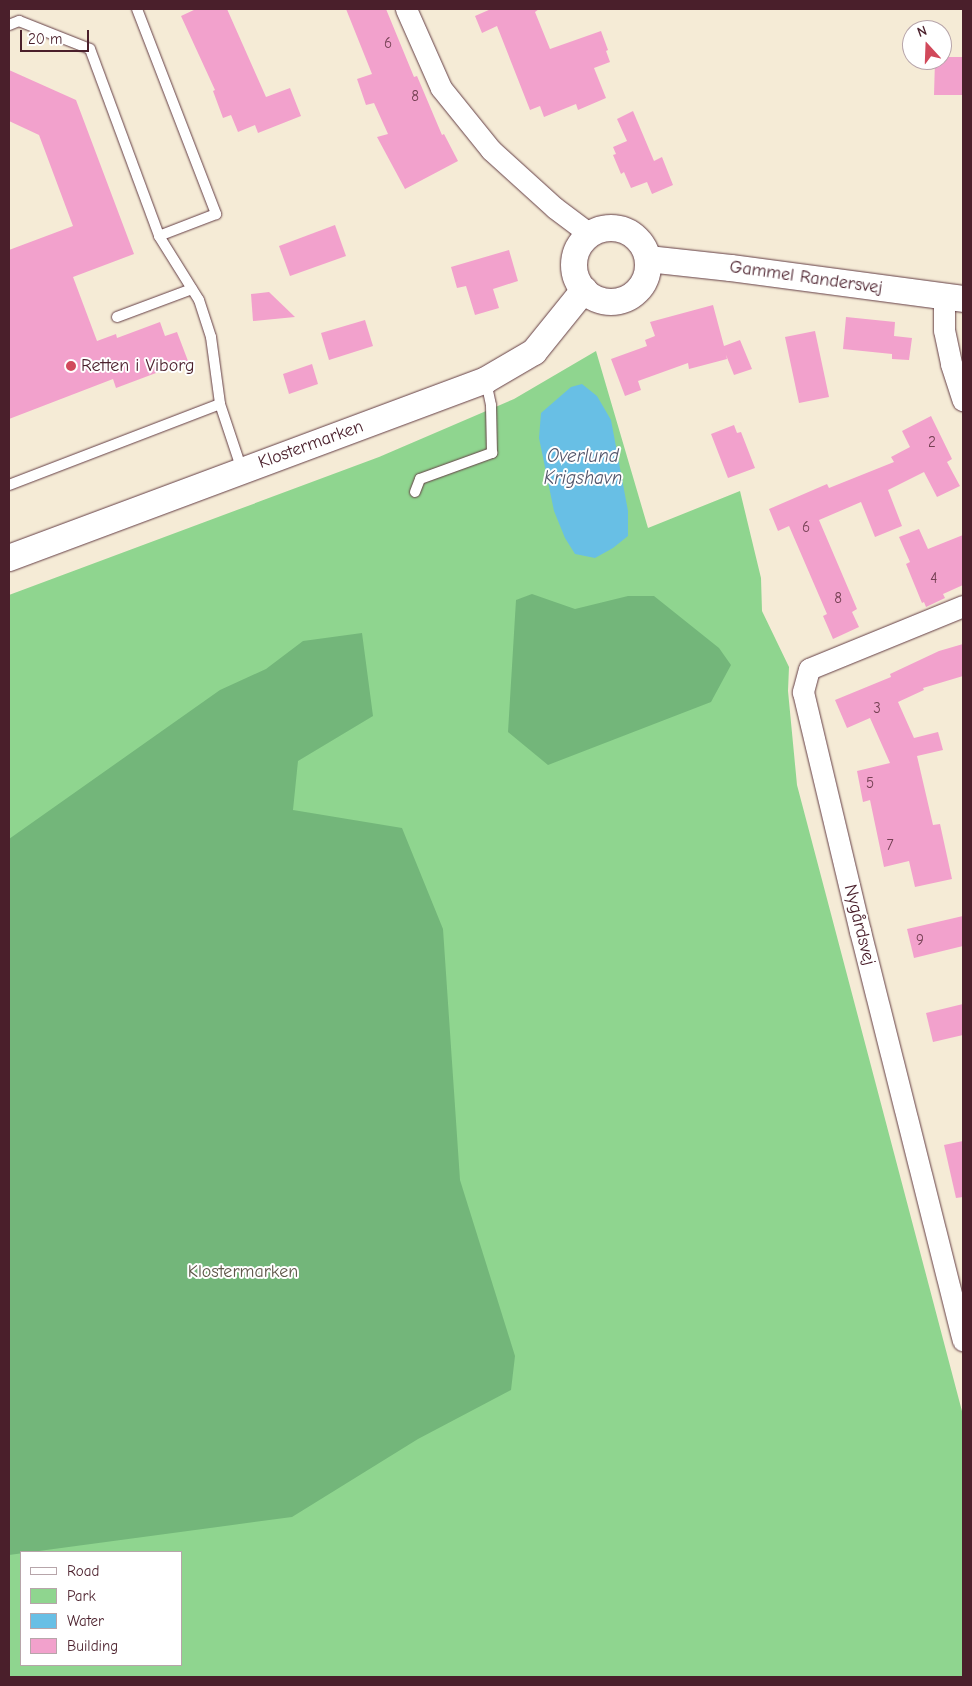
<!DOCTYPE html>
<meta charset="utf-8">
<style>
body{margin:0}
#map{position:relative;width:972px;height:1686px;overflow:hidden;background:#f5ebd6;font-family:"Comic Neue",sans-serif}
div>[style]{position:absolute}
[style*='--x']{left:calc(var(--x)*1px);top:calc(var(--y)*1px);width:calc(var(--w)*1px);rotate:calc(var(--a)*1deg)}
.green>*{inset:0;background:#8fd58f}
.forest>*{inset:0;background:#73b67a}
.water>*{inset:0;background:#68bfe5}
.building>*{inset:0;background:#f2a1cc}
.roads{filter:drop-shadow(0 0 1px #643e45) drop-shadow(0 0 1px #643e45)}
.service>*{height:10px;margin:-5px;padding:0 5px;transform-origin:5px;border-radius:5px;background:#fff}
.minor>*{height:21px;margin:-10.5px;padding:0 10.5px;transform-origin:10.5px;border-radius:10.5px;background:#fff}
.tertiary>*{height:26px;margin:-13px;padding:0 13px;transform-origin:13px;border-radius:13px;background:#fff}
.tertiary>.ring{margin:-13px;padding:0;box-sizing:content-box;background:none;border:26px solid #fff;border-radius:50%}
.dots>*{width:14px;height:14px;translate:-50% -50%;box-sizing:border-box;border:2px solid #fff;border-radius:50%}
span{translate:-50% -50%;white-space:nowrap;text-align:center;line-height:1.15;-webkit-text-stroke:4px #fff;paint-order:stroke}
.number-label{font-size:15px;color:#744053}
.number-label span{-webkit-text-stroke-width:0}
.street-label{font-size:18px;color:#4a1f2b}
.poi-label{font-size:18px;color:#4a1f2b}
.left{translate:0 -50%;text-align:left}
.park-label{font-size:18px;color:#5f5649}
.water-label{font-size:19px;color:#54576c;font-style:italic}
.frame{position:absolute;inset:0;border:10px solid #4a1f2b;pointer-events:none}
.legend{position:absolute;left:20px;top:1551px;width:162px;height:115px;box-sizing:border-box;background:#fff;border:1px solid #b7a5aa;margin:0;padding:6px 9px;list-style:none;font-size:15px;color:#4a1f2b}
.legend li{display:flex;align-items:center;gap:10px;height:25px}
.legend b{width:25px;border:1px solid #b7a5aa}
.north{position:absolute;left:902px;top:20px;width:50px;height:50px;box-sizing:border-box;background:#fff;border:1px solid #b7a5aa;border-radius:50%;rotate:340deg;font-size:14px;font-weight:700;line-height:20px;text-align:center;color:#4a1f2b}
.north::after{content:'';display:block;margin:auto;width:18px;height:22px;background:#d1495b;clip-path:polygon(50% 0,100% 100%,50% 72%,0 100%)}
.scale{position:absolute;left:20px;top:30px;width:69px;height:22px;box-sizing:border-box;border:2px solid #4a1f2b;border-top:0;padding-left:6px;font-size:15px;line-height:18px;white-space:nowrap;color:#4a1f2b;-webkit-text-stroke:4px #fff;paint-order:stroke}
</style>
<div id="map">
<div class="green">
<div style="clip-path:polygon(evenodd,596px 351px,648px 528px,740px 491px,761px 578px,762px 611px,789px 667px,788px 691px,797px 785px,963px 1415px,963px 1677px,9px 1677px,9px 595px,379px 457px,514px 399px,596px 351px,21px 1552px,181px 1552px,181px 1665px,21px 1665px,21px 1552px)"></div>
</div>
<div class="forest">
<div style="clip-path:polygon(532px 594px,575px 609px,628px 596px,654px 596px,719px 648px,731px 665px,711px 702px,548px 765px,508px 732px,516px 600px)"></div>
<div style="clip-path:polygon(362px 633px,373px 716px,298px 761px,293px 810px,402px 828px,443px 929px,460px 1180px,515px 1356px,511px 1390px,418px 1439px,292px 1517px,9px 1555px,9px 839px,220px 690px,266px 669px,303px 641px)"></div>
</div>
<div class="water">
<div style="clip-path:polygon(582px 384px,597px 396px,611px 420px,628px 511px,628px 536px,613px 548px,595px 558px,575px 554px,565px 538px,554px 511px,539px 438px,541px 413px,571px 387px)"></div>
</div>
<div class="building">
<div style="clip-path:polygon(196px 9px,227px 9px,266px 97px,290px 88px,301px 116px,258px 133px,255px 125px,238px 132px,231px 115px,223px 118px,213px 91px,215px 90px,181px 16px)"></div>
<div style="clip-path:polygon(346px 9px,386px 9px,414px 77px,417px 76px,442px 135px,444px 134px,458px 161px,405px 189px,377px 137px,388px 134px,374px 103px,366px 105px,357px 79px,372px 74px)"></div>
<div style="clip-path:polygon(491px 9px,539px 9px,535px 12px,550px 49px,601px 31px,608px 50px,606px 51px,610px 62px,594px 68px,606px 98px,578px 110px,576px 104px,544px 117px,540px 106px,530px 110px,497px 26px,482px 33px,475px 16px)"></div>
<div style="clip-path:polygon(942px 57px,963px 57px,963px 95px,934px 95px,935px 60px,942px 60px)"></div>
<div style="clip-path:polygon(9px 70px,76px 100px,134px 254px,73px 277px,97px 341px,116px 334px,117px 338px,160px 322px,165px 336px,177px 332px,188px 361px,116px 388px,113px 379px,9px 419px,9px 250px,73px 226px,39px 135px,9px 121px)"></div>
<div style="clip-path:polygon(633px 111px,654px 161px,662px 157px,673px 185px,652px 194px,647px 182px,631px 188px,624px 172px,621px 174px,613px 155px,616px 154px,613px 147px,627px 141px,617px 119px)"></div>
<div style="clip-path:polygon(335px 225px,346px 256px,290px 276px,279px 246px)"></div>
<div style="clip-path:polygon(509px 250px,518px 281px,493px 289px,499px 308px,475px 315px,466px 286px,457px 288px,451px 267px)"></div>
<div style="clip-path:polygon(269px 292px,295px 317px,253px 321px,251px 294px)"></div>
<div style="clip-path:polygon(713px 305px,724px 346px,740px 340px,752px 369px,734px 375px,726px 355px,727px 359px,689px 369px,688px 363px,638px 381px,641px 390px,625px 396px,611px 359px,647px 346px,645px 340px,655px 336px,650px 322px)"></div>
<div style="clip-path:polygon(846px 317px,895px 322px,894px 336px,912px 338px,909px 360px,892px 359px,892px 354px,843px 349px)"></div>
<div style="clip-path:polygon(365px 320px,373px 346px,329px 360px,321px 333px)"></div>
<div style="clip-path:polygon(815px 331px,829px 397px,799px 403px,785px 337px)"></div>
<div style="clip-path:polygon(312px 364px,318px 384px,289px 394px,283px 374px)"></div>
<div style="clip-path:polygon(931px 416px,952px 459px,947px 462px,960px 486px,937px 497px,924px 472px,888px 490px,902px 526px,875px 537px,861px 502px,819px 520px,857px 609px,852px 612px,859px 627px,833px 639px,823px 616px,827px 614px,789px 526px,778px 531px,769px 509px,827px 484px,829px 488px,894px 462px,891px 457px,910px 447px,902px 431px)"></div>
<div style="clip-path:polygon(734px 425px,737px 433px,741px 432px,755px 468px,728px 478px,711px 434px)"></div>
<div style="clip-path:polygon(919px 529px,928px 549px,963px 535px,963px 585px,943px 594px,945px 598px,926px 607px,924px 602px,922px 603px,906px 564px,910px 562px,899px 537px)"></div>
<div style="clip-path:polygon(963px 644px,963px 676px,923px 688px,924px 690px,898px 702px,914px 738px,938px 732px,943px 750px,917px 756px,933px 825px,940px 824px,952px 879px,915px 887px,909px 861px,884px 867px,870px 800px,863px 802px,857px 771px,890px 763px,870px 718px,847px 728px,835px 700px,891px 677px,890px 674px,939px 651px)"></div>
<div style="clip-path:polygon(963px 916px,963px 946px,914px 958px,907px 929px)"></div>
<div style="clip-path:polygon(963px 1004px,963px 1035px,933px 1042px,926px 1013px)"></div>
<div style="clip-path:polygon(963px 1141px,963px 1197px,956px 1198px,944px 1145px)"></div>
</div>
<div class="roads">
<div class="service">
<div style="--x:137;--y:9;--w:220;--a:68.9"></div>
<div style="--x:216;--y:214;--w:61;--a:158.9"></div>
<div style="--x:9;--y:25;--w:11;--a:-22"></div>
<div style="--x:19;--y:21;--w:76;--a:21.5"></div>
<div style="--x:90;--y:49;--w:199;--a:69.7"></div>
<div style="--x:159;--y:236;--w:75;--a:58"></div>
<div style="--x:199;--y:300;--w:39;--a:72"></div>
<div style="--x:211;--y:337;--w:68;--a:82.3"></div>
<div style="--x:220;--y:404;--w:70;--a:71.6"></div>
<div style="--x:117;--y:317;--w:80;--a:-20.5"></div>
<div style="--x:9;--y:485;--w:226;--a:-21"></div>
<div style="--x:415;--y:492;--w:14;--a:-69"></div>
<div style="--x:420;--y:479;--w:77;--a:-19.9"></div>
<div style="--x:492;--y:453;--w:48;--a:-91.2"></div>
<div style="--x:491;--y:405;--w:25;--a:-102"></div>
</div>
<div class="minor">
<div style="--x:406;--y:9;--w:86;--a:66.1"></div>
<div style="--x:441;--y:88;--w:80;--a:51.1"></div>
<div style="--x:491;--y:150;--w:86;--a:42.2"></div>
<div style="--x:555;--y:208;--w:45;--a:36.9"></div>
<div style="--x:944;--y:297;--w:33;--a:90"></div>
<div style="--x:944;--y:330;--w:35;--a:78"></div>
<div style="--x:951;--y:364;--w:38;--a:72"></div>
<div style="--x:963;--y:606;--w:166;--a:157.8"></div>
<div style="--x:809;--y:669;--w:24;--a:105"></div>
<div style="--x:803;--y:692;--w:246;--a:76.6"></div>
<div style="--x:860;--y:931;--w:422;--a:75.9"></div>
</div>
<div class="tertiary">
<div class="ring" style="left:574px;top:228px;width:48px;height:48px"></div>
<div style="--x:648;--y:259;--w:83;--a:6.2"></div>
<div style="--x:731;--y:268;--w:234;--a:7.6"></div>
<div style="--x:9;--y:558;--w:509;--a:-20.46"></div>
<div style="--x:486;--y:380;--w:56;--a:-30.3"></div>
<div style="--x:534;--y:352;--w:80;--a:-51.1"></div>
</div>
</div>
<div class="dots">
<div style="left:71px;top:366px;background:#d1495b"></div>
</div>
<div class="number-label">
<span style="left:388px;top:44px">6</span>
<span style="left:415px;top:97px">8</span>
<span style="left:932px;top:443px">2</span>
<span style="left:806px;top:528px">6</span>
<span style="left:934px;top:579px">4</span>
<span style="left:838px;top:599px">8</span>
<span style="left:877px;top:709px">3</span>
<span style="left:870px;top:784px">5</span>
<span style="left:890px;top:846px">7</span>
<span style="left:920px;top:941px">9</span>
</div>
<div class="street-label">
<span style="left:806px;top:278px;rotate:8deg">Gammel Randersvej</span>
<span style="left:311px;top:445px;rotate:-20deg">Klostermarken</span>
<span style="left:859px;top:925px;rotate:76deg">Nygårdsvej</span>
</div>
<div class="poi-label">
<span class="left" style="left:81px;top:366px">Retten i Viborg</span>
</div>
<div class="park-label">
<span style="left:243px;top:1272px">Klostermarken</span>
</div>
<div class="water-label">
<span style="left:583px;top:468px">Overlund<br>Krigshavn</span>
</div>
<div class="frame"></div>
<ul class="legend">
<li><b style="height:6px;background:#fff"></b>Road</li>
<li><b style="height:14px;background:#8fd58f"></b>Park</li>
<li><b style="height:14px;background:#68bfe5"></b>Water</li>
<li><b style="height:14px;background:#f2a1cc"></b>Building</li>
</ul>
<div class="north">N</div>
<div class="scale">20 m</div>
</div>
